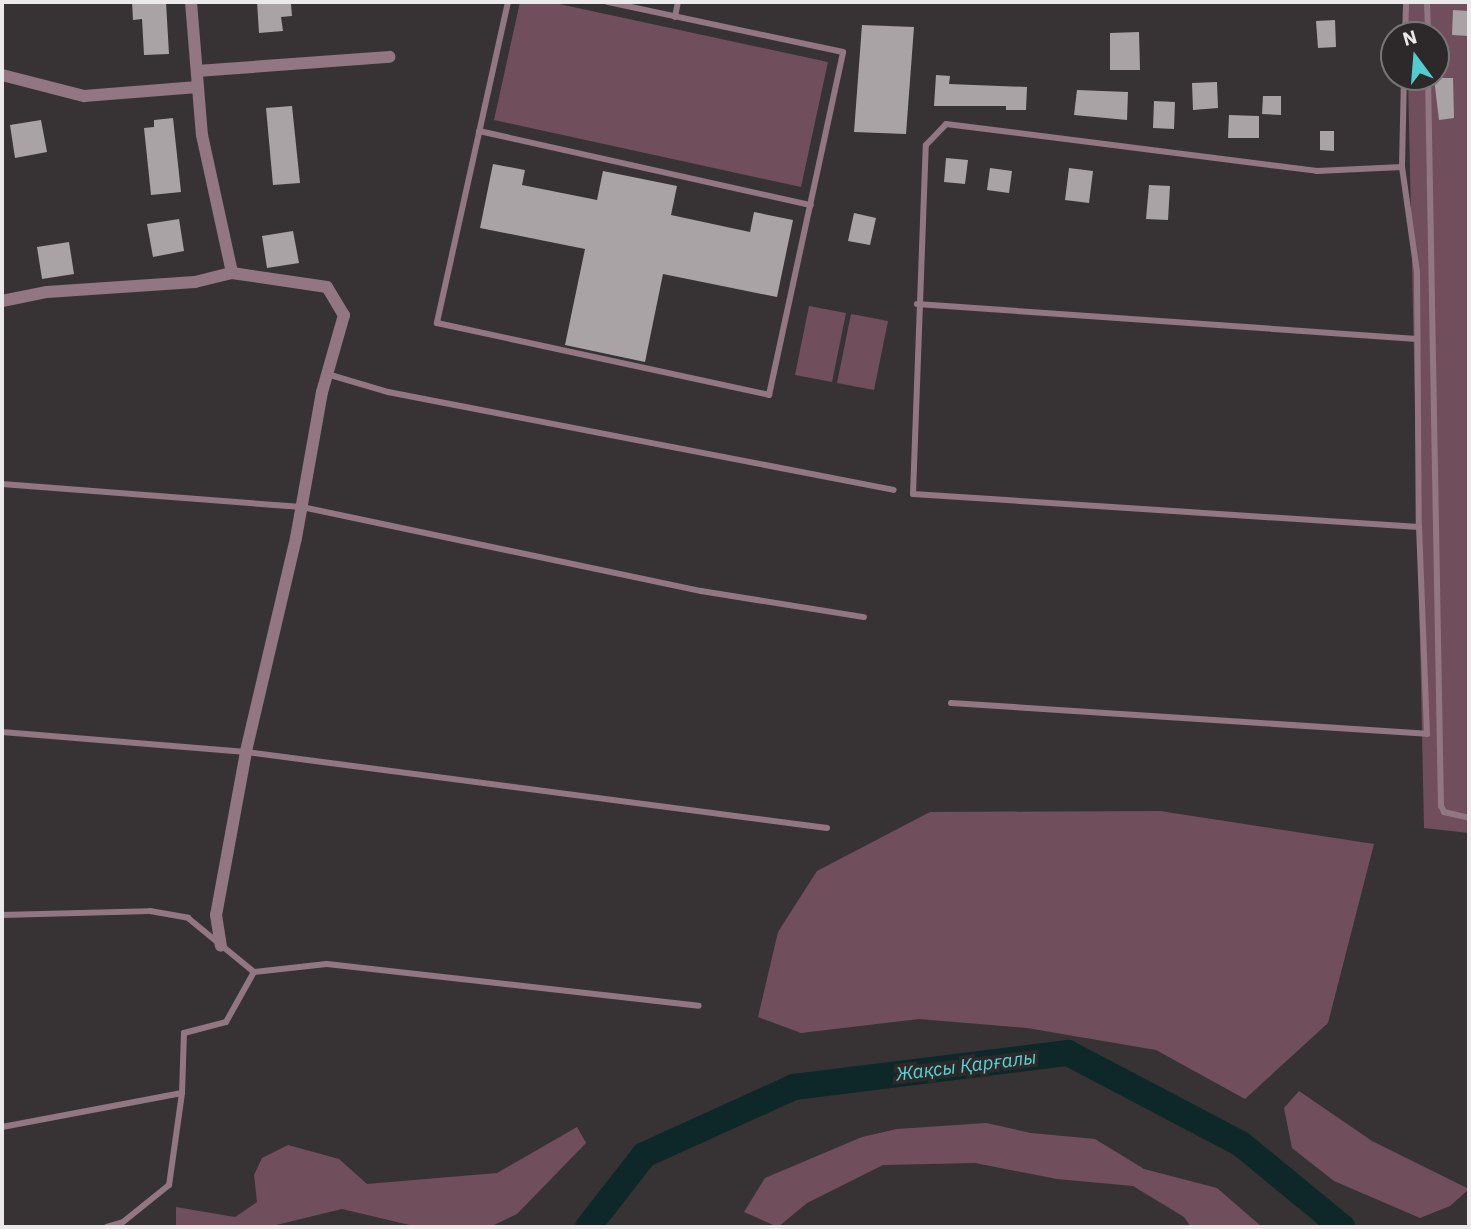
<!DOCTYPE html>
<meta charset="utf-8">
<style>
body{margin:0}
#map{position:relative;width:1471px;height:1229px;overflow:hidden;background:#373334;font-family:"IBM Plex Sans",sans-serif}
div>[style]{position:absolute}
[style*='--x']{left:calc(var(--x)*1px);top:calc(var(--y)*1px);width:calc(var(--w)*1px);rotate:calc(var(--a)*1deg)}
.green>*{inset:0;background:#714e5c}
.river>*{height:26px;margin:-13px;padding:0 13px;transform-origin:13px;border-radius:13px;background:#0e2829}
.building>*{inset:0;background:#a9a3a5}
.service>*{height:6px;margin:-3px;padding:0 3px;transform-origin:3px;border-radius:3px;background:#927782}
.minor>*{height:12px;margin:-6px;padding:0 6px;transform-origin:6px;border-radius:6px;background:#927782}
span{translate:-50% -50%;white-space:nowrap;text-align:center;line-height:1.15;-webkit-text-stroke:7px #2d292a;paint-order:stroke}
.water-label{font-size:19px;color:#57d6d8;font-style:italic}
.frame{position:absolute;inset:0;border:4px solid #ece9ea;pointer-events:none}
.north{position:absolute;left:1380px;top:21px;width:70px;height:70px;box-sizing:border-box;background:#2d292a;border:2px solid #797677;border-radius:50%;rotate:344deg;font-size:19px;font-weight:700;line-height:28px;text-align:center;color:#ece9ea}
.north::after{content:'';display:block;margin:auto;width:24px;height:32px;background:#52cdcf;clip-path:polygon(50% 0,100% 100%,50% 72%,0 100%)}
</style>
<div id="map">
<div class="green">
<div style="clip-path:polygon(520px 2px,550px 2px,828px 62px,801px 187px,494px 120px)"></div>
<div style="clip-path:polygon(1407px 2px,1469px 2px,1469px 833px,1424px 828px,1408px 77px,1436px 77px,1436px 35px,1407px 35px)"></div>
<div style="clip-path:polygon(809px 306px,846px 313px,832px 382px,795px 375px)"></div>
<div style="clip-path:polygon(851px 314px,888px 321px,874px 390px,837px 383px)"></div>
<div style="clip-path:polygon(1160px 811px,1374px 844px,1328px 1023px,1245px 1099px,1156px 1050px,1027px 1028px,919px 1019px,801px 1033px,758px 1017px,778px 932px,817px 871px,930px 812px)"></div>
<div style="clip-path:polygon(1299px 1091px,1372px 1141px,1469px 1189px,1450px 1206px,1420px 1218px,1334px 1181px,1292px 1148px,1284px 1108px)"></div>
<div style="clip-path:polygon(986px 1123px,1031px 1133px,1095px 1139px,1144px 1169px,1217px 1188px,1262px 1227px,1191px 1227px,1184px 1217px,1133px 1186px,1057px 1179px,975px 1163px,883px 1165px,807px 1203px,778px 1227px,744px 1212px,765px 1178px,862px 1137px,897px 1129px)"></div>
<div style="clip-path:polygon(577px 1127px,586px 1143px,517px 1214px,490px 1227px,418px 1227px,342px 1209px,268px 1227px,176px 1227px,176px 1207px,235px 1217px,257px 1202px,254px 1175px,262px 1158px,288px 1145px,339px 1159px,367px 1184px,497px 1173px)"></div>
</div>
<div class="river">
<div style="--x:588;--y:1227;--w:91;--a:-52.1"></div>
<div style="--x:644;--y:1155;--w:165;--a:-24.4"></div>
<div style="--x:794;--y:1087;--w:276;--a:-7.1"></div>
<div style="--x:1068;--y:1053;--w:195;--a:27.7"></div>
<div style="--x:1241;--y:1144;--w:131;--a:39.4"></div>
</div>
<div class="building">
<div style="clip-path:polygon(132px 2px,166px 2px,169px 54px,144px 55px,142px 19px,133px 20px)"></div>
<div style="clip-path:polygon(257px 2px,291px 4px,292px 16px,281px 17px,283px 31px,259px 33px)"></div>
<div style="clip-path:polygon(1453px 10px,1469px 11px,1469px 36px,1452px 35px)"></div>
<div style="clip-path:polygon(1335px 20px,1336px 47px,1318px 48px,1316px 21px)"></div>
<div style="clip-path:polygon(862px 25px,914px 27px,906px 134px,854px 132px)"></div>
<div style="clip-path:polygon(1139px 32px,1140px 70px,1110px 70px,1110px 33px)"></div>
<div style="clip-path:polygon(936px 75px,950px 76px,949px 84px,1027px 87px,1026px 110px,1006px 110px,1006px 106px,934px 106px)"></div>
<div style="clip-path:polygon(1434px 78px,1453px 78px,1454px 118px,1439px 120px)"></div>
<div style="clip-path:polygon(1217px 82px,1218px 108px,1193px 110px,1192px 83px)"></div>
<div style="clip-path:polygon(1077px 90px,1128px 92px,1127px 120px,1074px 115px)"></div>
<div style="clip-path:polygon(1263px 96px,1281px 96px,1281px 115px,1262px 114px)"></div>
<div style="clip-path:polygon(1154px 101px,1175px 102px,1174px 129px,1153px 128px)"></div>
<div style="clip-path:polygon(292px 106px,300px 183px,273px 185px,266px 108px)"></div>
<div style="clip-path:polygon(1229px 115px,1259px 116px,1259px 138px,1228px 138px)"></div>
<div style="clip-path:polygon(173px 118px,181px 192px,151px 195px,144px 128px,154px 127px,154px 120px)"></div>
<div style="clip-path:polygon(41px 120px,47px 152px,15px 158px,10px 125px)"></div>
<div style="clip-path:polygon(1320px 131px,1334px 131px,1334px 151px,1320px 150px)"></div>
<div style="clip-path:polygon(946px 158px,968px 160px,965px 184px,944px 182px)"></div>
<div style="clip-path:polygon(493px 164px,525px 170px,522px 185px,597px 200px,603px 171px,677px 186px,671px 215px,750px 232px,754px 212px,793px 220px,777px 297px,663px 274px,645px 362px,565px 345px,585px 249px,480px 228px)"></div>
<div style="clip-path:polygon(990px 168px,1012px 171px,1009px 193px,987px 190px)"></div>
<div style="clip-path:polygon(1069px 168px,1093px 171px,1089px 203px,1065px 200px)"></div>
<div style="clip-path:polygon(1149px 185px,1170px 186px,1168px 220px,1146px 219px)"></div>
<div style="clip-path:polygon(854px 213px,876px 218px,870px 245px,848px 241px)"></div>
<div style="clip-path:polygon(179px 219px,184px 251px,153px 257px,147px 224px)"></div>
<div style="clip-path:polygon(293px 231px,299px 263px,267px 268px,262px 236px)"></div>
<div style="clip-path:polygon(69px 242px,74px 274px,42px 279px,37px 247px)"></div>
</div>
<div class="service">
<div style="--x:508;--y:2;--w:329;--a:102.5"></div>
<div style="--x:437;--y:323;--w:340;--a:12.2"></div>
<div style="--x:769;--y:395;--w:351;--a:-77.8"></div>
<div style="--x:843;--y:52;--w:241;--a:-168"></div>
<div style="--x:1427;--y:2;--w:33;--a:88"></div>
<div style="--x:675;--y:17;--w:15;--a:-79"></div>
<div style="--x:1405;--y:35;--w:33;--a:-88"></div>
<div style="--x:1404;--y:77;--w:90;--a:91.3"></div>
<div style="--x:1402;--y:167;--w:106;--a:81.9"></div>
<div style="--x:1417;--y:272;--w:255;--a:89.6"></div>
<div style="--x:1428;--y:77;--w:729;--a:88.98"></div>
<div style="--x:1441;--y:806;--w:7;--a:63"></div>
<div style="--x:1444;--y:812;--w:26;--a:13"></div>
<div style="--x:479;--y:131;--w:340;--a:12.6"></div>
<div style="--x:917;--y:304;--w:501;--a:4"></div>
<div style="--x:327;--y:374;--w:64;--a:16.4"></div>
<div style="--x:388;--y:392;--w:515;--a:10.96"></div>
<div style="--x:2;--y:484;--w:301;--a:4.4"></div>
<div style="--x:302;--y:507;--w:408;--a:11.9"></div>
<div style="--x:701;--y:591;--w:165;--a:9.1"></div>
<div style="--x:951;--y:703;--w:477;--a:3.7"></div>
<div style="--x:1427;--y:734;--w:207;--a:-92.2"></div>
<div style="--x:1419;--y:527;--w:507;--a:-176.27"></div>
<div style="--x:913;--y:494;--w:349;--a:-87.9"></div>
<div style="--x:926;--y:145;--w:29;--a:-46"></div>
<div style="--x:946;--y:124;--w:374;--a:7.2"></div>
<div style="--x:1317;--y:171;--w:85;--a:-2.7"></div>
<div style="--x:2;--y:732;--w:245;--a:4.7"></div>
<div style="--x:246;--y:752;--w:586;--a:7.45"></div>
<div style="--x:2;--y:915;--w:148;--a:-1.5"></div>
<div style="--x:150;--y:911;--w:39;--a:10"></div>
<div style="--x:188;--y:918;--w:85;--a:39.3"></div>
<div style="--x:254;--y:972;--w:73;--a:-6.3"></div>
<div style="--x:327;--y:964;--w:374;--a:6.4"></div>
<div style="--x:182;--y:1093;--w:60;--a:-88.1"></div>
<div style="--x:184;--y:1033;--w:43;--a:-14.7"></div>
<div style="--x:226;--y:1022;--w:57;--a:-60.8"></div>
<div style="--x:2;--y:1127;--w:183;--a:-10.7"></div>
<div style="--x:182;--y:1093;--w:93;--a:98"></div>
<div style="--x:169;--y:1185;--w:59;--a:141.2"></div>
<div style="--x:123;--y:1222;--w:17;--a:163"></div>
</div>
<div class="minor">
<div style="--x:191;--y:2;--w:133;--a:85.3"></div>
<div style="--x:202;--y:135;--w:141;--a:77.7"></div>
<div style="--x:197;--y:71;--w:193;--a:-4.2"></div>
<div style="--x:2;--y:75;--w:85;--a:14.4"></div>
<div style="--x:84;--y:96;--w:114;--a:-4.5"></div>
<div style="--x:2;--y:301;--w:46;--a:-11.3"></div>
<div style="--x:47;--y:292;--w:148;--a:-3.9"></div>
<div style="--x:195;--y:282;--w:38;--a:-14"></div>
<div style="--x:232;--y:273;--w:96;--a:8.4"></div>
<div style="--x:327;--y:287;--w:33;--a:59"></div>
<div style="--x:344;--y:315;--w:80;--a:105.9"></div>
<div style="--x:322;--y:392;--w:148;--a:100.1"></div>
<div style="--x:296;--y:538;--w:220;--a:103.2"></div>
<div style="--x:246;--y:752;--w:166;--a:100.4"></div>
<div style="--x:216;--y:915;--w:31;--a:81"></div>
</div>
<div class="water-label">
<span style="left:966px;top:1066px;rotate:-7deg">Жақсы Қарғалы</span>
</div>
<div class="frame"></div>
<div class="north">N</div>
</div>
